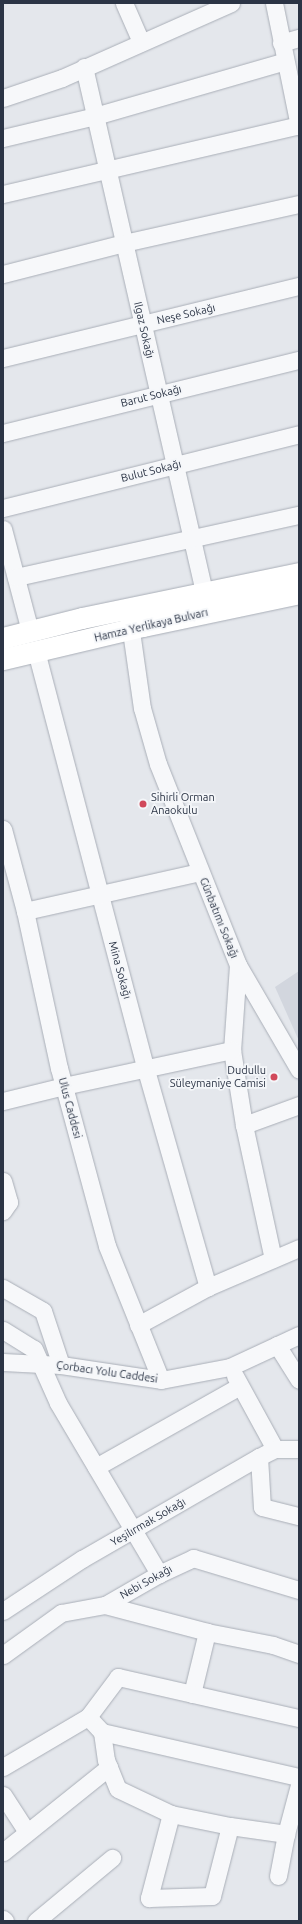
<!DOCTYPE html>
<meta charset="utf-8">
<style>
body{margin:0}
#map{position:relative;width:302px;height:1924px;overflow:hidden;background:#e4e7ec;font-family:Ubuntu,sans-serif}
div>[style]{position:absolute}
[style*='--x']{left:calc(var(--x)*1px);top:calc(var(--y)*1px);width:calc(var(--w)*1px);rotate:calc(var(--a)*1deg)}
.built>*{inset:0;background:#d2d6de}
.roads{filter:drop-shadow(0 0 1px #a9aeb7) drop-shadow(0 0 1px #a9aeb7)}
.minor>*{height:17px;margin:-8.5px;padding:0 8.5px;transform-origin:8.5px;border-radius:8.5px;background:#f7f8fa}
.major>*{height:21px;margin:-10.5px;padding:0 10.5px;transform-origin:10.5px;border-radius:10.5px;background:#fff}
.dots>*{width:11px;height:11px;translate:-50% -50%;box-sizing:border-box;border:2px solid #f4f6f9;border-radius:50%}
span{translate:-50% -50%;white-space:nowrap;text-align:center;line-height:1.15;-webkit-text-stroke:3.5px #f4f6f9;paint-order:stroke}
.street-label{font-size:11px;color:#2b3445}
.poi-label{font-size:11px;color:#2b3445}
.left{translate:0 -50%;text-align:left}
.right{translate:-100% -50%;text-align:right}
.frame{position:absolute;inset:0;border:4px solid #2b3445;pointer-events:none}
</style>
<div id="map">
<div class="built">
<div style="clip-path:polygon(299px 971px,299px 1041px,275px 987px)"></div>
</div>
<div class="roads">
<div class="minor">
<div style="--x:124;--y:3;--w:43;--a:66.4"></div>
<div style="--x:274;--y:3;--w:126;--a:78.5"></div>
<div style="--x:281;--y:43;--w:19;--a:-16"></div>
<div style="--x:84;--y:67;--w:552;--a:77.12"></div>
<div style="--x:3;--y:98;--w:62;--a:-18.7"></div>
<div style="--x:62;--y:78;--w:185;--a:-23.9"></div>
<div style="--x:3;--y:138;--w:95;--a:-13.4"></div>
<div style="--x:95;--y:116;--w:198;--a:-16.1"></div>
<div style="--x:3;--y:194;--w:304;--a:-13.1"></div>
<div style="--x:3;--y:274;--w:125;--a:-14.4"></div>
<div style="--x:124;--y:243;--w:179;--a:-12.6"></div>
<div style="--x:3;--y:358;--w:305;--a:-13.7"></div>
<div style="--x:3;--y:433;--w:305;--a:-13.9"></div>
<div style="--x:3;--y:508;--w:305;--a:-14"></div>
<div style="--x:3;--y:529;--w:106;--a:75.2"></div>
<div style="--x:16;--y:577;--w:290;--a:-12.4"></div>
<div style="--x:129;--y:617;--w:92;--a:81.9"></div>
<div style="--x:142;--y:708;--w:58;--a:74.1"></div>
<div style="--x:158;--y:764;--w:216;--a:68.3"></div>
<div style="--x:238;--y:965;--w:85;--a:94"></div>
<div style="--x:232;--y:1050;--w:76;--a:80.9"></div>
<div style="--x:244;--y:1125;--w:137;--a:77.8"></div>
<div style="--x:36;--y:651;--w:433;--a:75.3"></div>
<div style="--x:146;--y:1070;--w:226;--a:74.1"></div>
<div style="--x:3;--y:829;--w:85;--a:75"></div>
<div style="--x:25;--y:911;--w:161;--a:77.8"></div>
<div style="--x:59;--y:1068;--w:184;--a:74.9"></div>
<div style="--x:107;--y:1246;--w:144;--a:68.1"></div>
<div style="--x:25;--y:911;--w:179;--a:-12.6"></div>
<div style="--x:238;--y:965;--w:121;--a:59.8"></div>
<div style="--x:3;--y:1101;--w:63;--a:-13.8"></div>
<div style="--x:64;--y:1086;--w:172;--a:-12.1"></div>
<div style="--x:244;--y:1125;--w:59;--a:-20"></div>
<div style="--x:3;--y:1181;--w:22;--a:74"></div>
<div style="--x:9;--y:1202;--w:11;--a:124"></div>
<div style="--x:3;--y:1288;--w:46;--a:29.9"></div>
<div style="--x:43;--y:1311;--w:57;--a:71.6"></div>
<div style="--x:138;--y:1325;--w:80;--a:-28.5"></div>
<div style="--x:208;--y:1287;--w:99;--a:-23.2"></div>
<div style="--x:3;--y:1330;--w:36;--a:32"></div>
<div style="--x:34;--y:1349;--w:59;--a:66"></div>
<div style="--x:58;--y:1403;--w:199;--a:59.4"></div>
<div style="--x:277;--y:1345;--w:41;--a:57.8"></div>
<div style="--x:3;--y:1362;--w:58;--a:3"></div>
<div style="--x:61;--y:1365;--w:101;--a:8.5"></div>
<div style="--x:161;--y:1380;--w:70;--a:-10.7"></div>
<div style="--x:230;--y:1367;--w:76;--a:-24.9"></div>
<div style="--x:235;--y:1376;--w:83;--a:61.3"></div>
<div style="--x:259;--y:1457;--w:50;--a:86.6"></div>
<div style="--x:262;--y:1507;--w:38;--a:14"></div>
<div style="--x:96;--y:1467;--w:165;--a:-29.4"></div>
<div style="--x:105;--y:1605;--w:106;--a:14.8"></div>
<div style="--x:207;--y:1632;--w:67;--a:11.1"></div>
<div style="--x:273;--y:1645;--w:28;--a:19"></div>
<div style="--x:3;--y:1611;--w:95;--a:-33.4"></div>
<div style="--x:82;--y:1559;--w:204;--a:-30"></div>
<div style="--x:259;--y:1457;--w:18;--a:-27"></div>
<div style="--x:275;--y:1449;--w:24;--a:0"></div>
<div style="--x:3;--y:1655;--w:72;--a:-35.9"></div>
<div style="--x:61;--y:1613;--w:45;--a:-10.3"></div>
<div style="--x:105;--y:1605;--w:62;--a:-29.9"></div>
<div style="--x:159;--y:1574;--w:38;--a:-25"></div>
<div style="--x:193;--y:1558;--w:111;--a:16.8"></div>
<div style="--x:192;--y:1694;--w:64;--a:-76.4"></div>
<div style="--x:88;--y:1717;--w:21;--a:47"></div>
<div style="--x:102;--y:1732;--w:28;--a:82"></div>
<div style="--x:106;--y:1760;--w:31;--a:68"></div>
<div style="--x:118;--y:1789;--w:59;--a:25.3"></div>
<div style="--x:171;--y:1814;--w:60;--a:11.5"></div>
<div style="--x:230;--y:1826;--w:57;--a:8.1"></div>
<div style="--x:102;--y:1732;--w:202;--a:12.9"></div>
<div style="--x:3;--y:1767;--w:99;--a:-30.5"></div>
<div style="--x:88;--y:1717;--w:50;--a:-53.1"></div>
<div style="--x:118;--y:1677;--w:186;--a:12.8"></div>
<div style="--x:3;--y:1795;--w:44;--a:57"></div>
<div style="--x:171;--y:1814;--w:87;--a:104.7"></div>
<div style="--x:149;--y:1898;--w:63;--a:-1.8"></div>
<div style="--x:212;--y:1896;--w:72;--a:-75.6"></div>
<div style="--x:3;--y:1852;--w:136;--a:-38.7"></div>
<div style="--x:278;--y:1876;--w:43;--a:-79.2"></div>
<div style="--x:286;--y:1834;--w:51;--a:-75.1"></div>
<div style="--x:3;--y:1919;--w:3;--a:45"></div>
<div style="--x:36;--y:1921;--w:99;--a:-39.7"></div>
</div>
<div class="major">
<div style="--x:3;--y:638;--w:81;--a:-14.2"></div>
<div style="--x:82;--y:618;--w:222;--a:-11.7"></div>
<div style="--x:3;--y:659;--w:144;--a:-13.3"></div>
<div style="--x:143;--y:626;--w:159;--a:-11.9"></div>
</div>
</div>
<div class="dots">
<div style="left:143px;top:804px;background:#d1495b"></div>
<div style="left:274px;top:1077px;background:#d1495b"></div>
</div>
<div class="street-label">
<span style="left:186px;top:314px;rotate:-13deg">Neşe Sokağı</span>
<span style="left:144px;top:330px;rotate:77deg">Ilgaz Sokağı</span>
<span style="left:151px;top:396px;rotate:-14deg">Barut Sokağı</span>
<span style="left:151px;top:471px;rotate:-14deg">Bulut Sokağı</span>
<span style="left:151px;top:625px;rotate:-13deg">Hamza Yerlikaya Bulvarı</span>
<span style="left:219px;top:918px;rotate:68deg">Günbatımı Sokağı</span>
<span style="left:120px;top:970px;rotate:75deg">Mina Sokağı</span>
<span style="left:70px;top:1108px;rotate:75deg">Ulus Caddesi</span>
<span style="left:107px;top:1372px;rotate:8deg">Çorbacı Yolu Caddesi</span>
<span style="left:148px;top:1522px;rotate:-30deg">Yeşilırmak Sokağı</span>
<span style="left:146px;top:1582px;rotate:-29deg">Nebi Sokağı</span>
</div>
<div class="poi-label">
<span class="left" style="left:151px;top:804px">Sihirli Orman<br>Anaokulu</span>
<span class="right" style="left:266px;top:1077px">Dudullu<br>Süleymaniye Camisi</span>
</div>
<div class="frame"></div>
</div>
